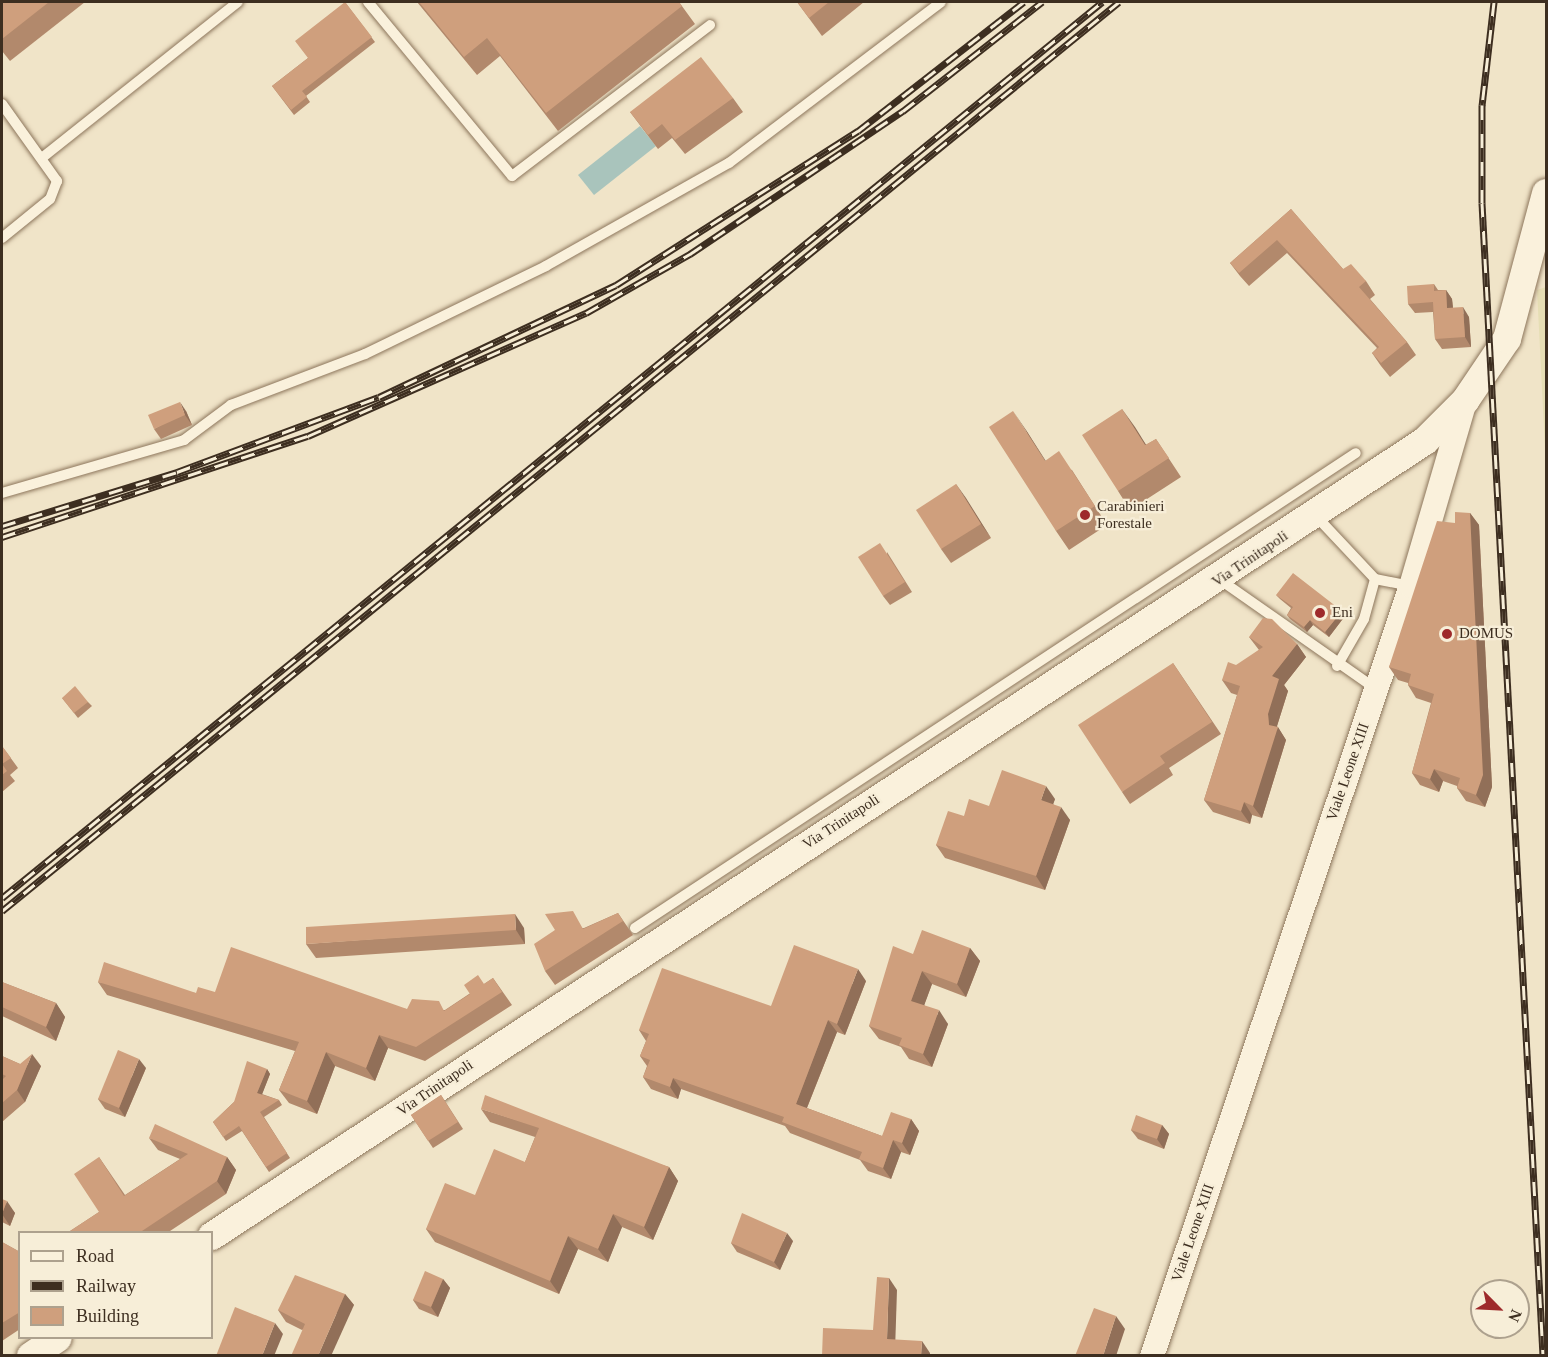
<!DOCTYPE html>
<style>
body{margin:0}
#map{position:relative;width:1548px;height:1357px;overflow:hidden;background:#f0e4c8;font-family:"Times New Roman",serif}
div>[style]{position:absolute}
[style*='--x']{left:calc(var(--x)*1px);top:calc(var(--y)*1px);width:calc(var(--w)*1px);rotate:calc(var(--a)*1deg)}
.farmland>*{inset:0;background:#e6deb5}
.water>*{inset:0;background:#a9c4bc}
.roads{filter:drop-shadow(0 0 2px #8d765c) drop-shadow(0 0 2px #8d765c)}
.service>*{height:10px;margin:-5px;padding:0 5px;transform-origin:5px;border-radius:5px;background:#faf1dc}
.tertiary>*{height:24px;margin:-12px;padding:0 12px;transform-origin:12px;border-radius:12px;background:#faf1dc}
.secondary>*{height:28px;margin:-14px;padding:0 14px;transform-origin:14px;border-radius:14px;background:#faf1dc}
.rail>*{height:7px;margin-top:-3.5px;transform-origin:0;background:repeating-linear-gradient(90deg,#f7eed8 0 14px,#3d2e20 0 28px);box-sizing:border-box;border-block:2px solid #3d2e20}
.wall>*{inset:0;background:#b2896c}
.shaded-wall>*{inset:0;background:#916f58}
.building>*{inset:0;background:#cf9f7d}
.dots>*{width:16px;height:16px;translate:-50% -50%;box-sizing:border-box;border:3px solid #f7eed8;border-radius:50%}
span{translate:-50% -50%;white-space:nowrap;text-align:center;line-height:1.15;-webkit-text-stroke:4.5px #f7eed8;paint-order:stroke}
.poi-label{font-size:15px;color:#3d2e20}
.left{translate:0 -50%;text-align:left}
.street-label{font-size:15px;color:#3d2e20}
.frame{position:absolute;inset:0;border:3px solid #3d2e20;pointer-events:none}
.legend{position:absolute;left:18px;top:1231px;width:195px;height:108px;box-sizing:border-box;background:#f7eed8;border:2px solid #ada18e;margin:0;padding:8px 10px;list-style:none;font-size:18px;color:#3d2e20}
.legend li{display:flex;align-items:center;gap:12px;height:30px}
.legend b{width:30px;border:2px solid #ada18e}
.north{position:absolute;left:1470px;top:1279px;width:60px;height:60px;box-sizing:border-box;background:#f7eed8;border:2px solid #ada18e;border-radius:50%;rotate:114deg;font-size:16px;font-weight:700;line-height:24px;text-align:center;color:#3d2e20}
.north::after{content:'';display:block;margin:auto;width:21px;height:27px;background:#9e2a2b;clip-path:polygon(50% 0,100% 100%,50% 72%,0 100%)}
</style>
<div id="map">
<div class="farmland">
<div style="clip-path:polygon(1546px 287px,1546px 468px,1537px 290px)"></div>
</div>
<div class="water">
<div style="clip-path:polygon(640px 126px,656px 146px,594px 195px,578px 175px)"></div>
</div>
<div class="roads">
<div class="service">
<div style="--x:368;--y:2;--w:226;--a:50.4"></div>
<div style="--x:512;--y:176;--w:249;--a:-37.3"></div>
<div style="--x:2;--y:104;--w:95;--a:54.5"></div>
<div style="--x:57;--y:181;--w:19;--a:111"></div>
<div style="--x:50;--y:199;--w:62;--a:140.9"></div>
<div style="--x:43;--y:157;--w:249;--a:-38.5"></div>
<div style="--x:2;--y:493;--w:190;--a:-16.2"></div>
<div style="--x:184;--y:440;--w:59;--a:-36.7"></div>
<div style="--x:231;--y:405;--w:143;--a:-20.8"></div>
<div style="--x:365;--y:354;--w:201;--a:-25.9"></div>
<div style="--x:546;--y:266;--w:210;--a:-29.4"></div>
<div style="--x:729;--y:163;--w:266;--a:-37.2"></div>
<div style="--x:1315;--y:515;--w:88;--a:46.8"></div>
<div style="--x:1375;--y:579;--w:37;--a:11"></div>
<div style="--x:1219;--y:579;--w:192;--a:35"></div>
<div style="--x:1337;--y:666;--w:54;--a:-60.1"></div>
<div style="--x:1364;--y:619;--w:41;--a:-74.6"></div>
<div style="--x:635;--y:928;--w:863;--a:-33.38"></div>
</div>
<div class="tertiary">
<div style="--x:1152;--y:1356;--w:812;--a:-71.41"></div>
<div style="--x:1411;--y:586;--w:193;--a:-73.7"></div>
</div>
<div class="secondary">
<div style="--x:212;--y:1236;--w:1450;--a:-33.24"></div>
<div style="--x:1425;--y:441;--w:57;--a:-45"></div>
<div style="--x:1465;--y:401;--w:75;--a:-55.9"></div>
<div style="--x:1507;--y:339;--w:151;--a:-75"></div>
<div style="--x:31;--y:1356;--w:32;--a:-34"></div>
</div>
</div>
<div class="rail">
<div style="--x:1494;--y:2;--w:104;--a:96.6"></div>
<div style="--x:1482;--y:105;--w:98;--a:90"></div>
<div style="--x:1482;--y:203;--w:1155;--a:86.97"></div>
<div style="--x:2;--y:526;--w:183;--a:-17.1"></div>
<div style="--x:177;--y:472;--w:215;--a:-20.4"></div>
<div style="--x:379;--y:397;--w:262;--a:-25.3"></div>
<div style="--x:616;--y:285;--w:287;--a:-32.5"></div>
<div style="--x:858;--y:131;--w:210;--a:-37.9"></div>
<div style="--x:2;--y:537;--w:322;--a:-18.3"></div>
<div style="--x:308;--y:436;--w:304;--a:-23.9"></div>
<div style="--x:586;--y:313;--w:120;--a:-29.6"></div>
<div style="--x:690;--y:254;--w:257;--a:-33.9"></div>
<div style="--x:903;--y:111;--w:177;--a:-38.1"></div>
<div style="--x:2;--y:898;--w:1419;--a:-39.16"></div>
<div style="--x:2;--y:911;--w:1440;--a:-39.14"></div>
</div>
<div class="wall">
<div style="clip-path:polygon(2px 2px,85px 2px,10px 61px,2px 51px)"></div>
<div style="clip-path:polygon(345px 2px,375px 42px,306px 96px,310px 102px,294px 115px,272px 86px,308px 58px)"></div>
<div style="clip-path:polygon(417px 2px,679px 2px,695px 24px,558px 131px,500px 56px,477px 75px)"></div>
<div style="clip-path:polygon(797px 2px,864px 2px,822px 36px)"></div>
<div style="clip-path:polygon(733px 98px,743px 112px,685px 154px,672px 138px,658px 149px,630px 112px)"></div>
<div style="clip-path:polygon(1291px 209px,1343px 269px,1366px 281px,1375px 295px,1370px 299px,1407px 342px,1416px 355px,1390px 377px,1381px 366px,1372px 353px,1377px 348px,1287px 253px,1249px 286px,1240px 276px,1230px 263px)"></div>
<div style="clip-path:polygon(1434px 284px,1438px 290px,1446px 290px,1452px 299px,1453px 308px,1469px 317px,1471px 347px,1442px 349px,1435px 339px,1433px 312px,1415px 313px,1408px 304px)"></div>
<div style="clip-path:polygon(1122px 409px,1146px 445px,1156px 439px,1181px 477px,1130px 510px,1118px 491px)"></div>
<div style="clip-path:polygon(186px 411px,192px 425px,161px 439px,154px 429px)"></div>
<div style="clip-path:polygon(1026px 430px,1045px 461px,1072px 470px,1107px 525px,1069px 550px,1056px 531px)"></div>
<div style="clip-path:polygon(956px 484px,991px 538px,951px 563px,941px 549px)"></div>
<div style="clip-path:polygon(1470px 513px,1479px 525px,1492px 787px,1485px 807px,1466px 801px,1457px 788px,1457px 786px,1443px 781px,1439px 792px,1420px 785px,1412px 773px,1431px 703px,1416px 698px,1408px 685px,1408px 683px,1398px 680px,1389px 667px,1455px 523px)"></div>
<div style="clip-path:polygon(887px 552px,912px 592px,890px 605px,883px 596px)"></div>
<div style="clip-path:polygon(1276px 595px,1345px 616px,1329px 637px,1313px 625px,1307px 632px,1290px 619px,1287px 615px,1291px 608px,1280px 599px)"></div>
<div style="clip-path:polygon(1249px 637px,1297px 644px,1306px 657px,1284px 685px,1288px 691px,1277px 726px,1286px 740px,1262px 818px,1252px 815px,1250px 824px,1213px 812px,1204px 800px,1237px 695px,1231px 693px,1222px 680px,1259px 650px)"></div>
<div style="clip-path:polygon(1173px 663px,1221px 734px,1169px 768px,1173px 775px,1130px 804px,1122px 792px)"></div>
<div style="clip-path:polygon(62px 698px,88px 702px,92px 706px,78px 718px)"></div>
<div style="clip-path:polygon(2px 746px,18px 768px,10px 775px,15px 781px,2px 792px)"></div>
<div style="clip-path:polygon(1055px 799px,1053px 804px,1070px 820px,1045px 890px,945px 858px,936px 845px,964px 816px,989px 806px)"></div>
<div style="clip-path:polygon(618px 913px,633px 935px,555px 985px,545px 971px,555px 930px,584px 928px)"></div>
<div style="clip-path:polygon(524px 928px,525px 944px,316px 958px,306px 944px)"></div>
<div style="clip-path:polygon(970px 948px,980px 961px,966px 997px,932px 984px,924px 1005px,948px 1024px,932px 1067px,909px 1059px,901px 1047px,879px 1039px,869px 1026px,913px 954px)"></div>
<div style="clip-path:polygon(493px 978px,512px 1005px,425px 1061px,388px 1048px,375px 1081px,335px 1066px,317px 1114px,289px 1103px,279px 1090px,295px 1051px,107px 995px,98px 982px,196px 993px,215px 992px,407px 1009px,445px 1010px)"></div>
<div style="clip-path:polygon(866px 981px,845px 1035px,837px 1032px,807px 1108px,882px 1136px,911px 1119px,919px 1131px,910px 1155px,901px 1152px,891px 1179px,868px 1171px,860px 1160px,790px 1133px,785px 1126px,681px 1089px,678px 1099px,651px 1089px,643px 1077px,647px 1066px,640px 1056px,646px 1041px,639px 1030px,771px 1006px)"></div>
<div style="clip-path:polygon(2px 982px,56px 1003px,65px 1017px,56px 1041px,2px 1016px)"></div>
<div style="clip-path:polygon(2px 1056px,20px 1064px,41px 1066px,25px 1102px,2px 1122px)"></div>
<div style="clip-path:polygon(146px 1068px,125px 1117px,105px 1109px,98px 1099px)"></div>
<div style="clip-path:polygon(267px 1069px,270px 1074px,262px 1094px,279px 1100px,282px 1105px,264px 1117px,290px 1158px,269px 1172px,242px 1131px,226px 1141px,213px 1122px,234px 1102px)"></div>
<div style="clip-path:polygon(441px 1095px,463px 1129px,433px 1148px,411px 1115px)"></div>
<div style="clip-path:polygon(481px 1109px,669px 1167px,678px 1181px,653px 1240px,622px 1227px,608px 1262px,578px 1249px,559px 1294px,435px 1242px,426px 1229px,525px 1162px,535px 1137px,490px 1122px)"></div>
<div style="clip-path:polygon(1162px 1125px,1169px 1134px,1164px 1149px,1138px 1139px,1131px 1130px)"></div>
<div style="clip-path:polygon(149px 1138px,227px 1157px,236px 1170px,226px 1194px,167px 1233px,67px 1233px,99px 1212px,99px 1157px,125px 1195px,180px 1159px,158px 1150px)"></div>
<div style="clip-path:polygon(2px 1199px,15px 1213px,10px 1226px,2px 1222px)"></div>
<div style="clip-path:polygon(793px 1241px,780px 1270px,737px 1252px,731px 1243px)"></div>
<div style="clip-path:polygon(2px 1242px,20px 1252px,20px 1329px,2px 1341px)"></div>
<div style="clip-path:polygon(443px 1279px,450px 1288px,438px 1317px,419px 1309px,413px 1300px)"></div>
<div style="clip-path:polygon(345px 1294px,354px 1305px,302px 1330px,286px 1322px,278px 1310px)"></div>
</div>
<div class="shaded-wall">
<div style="clip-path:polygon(1446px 290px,1452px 299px,1454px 318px,1447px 308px)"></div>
<div style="clip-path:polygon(1463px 307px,1469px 317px,1471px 347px,1465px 337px)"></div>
<div style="clip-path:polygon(180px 402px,186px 411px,192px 425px,185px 415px)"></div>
<div style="clip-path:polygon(1122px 409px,1135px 427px,1158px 464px,1145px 445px)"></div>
<div style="clip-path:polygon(1013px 411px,1026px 430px,1058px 480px,1045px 461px)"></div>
<div style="clip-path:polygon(956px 484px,966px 498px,991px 538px,981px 524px)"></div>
<div style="clip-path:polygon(1470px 513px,1479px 525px,1492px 787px,1485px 807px,1476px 795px)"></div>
<div style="clip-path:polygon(1342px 611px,1345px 616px,1329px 637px,1325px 632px)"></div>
<div style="clip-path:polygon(1310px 620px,1313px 625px,1307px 632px,1304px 627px)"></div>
<div style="clip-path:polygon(1297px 644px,1306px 657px,1284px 685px,1288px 691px,1277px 726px,1277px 730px,1278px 727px,1286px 740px,1262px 818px,1253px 806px,1269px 725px,1268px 714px,1272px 676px)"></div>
<div style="clip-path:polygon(1434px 769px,1443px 781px,1439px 792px,1430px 779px)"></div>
<div style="clip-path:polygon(1046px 786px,1055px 799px,1050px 813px,1041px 800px)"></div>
<div style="clip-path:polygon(1244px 802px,1252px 815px,1250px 824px,1241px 811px)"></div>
<div style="clip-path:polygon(1061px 807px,1070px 820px,1045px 890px,1036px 876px)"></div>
<div style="clip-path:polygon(515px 914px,524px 928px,525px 944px,516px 930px)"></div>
<div style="clip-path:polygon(970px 948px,980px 961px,966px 997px,957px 984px)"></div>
<div style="clip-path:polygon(858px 969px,866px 981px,845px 1035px,837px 1024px)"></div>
<div style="clip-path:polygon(922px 971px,932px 984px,921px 1014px,911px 1001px)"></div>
<div style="clip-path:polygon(56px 1003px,65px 1017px,56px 1041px,46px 1027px)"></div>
<div style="clip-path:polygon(939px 1010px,948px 1024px,932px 1067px,923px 1054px)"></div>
<div style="clip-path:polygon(828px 1020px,837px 1032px,804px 1115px,796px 1104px)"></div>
<div style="clip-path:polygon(379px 1035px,388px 1048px,375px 1081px,366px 1068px)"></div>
<div style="clip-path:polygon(326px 1052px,335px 1066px,317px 1114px,307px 1101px)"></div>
<div style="clip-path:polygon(32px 1054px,41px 1066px,25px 1102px,17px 1090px)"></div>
<div style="clip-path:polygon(139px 1059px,146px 1068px,125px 1117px,119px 1108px)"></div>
<div style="clip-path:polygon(267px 1069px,270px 1074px,261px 1097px,257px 1093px)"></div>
<div style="clip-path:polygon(673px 1078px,681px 1089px,678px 1099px,670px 1087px)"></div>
<div style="clip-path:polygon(911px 1119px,919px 1131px,910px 1155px,902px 1143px)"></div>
<div style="clip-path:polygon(1162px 1125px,1169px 1134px,1164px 1149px,1157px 1139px)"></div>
<div style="clip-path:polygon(893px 1140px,901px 1152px,891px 1179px,883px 1168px)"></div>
<div style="clip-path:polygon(227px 1157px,236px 1170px,226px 1194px,217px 1181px)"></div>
<div style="clip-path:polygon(669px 1167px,678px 1181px,653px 1240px,644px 1227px)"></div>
<div style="clip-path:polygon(7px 1201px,15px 1213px,10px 1226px,2px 1214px)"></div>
<div style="clip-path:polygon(613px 1214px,622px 1227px,608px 1262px,598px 1249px)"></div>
<div style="clip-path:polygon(787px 1233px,793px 1241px,780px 1270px,774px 1262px)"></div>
<div style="clip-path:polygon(568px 1236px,578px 1249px,559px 1294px,550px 1281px)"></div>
<div style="clip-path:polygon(889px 1278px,897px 1290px,895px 1351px,887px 1339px)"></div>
<div style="clip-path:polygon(443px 1279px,450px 1288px,438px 1317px,431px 1307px)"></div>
<div style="clip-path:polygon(345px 1294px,354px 1305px,331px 1356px,318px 1356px)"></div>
<div style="clip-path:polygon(1116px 1316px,1125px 1329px,1116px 1356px,1103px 1356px)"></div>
<div style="clip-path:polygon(275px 1323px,283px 1334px,274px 1356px,262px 1356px)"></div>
<div style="clip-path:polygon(922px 1341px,930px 1353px,930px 1356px,921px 1356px)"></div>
</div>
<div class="building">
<div style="clip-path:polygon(2px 2px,49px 2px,2px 39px)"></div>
<div style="clip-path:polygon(345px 2px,372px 37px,302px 91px,307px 97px,291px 110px,272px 86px,308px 58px,295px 41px)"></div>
<div style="clip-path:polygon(419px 2px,679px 2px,682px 6px,546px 113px,487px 38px,464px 57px)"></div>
<div style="clip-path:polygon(797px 2px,829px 2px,809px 18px)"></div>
<div style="clip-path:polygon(701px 57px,733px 98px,675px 140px,662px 124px,648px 135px,630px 112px)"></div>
<div style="clip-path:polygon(1291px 209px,1343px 269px,1351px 264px,1366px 281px,1359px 287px,1407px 342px,1381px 363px,1372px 353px,1379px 347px,1277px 240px,1239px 273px,1230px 263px)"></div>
<div style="clip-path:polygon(1434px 284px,1434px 291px,1446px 290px,1447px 308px,1463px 307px,1465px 337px,1435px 339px,1433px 302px,1408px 304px,1407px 286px)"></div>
<div style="clip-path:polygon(180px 402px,185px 415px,154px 429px,148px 415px)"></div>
<div style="clip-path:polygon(1122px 409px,1145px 445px,1156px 439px,1169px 458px,1118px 491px,1082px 435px)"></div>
<div style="clip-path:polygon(1013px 411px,1045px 461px,1059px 451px,1095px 506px,1056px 531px,989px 427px)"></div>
<div style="clip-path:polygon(956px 484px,981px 524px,941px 549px,916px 510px)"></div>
<div style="clip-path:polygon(1455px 512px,1470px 513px,1483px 775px,1476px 795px,1457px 788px,1460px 778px,1434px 769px,1430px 779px,1412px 773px,1434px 694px,1408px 685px,1411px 674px,1389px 667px,1437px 521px,1455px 523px)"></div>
<div style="clip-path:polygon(880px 543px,905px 582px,883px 596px,858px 557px)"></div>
<div style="clip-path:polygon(1293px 573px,1342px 611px,1325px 632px,1310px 620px,1304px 627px,1287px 615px,1293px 607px,1276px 595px)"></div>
<div style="clip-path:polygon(1263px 618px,1272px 619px,1297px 644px,1272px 676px,1279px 679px,1268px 714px,1269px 725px,1278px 727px,1253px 806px,1244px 802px,1241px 811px,1204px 800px,1240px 686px,1222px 680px,1228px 662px,1236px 665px,1263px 647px,1249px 637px)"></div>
<div style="clip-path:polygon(1173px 663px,1212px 722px,1160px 756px,1165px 763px,1122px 792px,1078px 725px)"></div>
<div style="clip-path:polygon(75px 686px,88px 702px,74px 713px,62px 698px)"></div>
<div style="clip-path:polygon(2px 746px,11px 758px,2px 764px,7px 771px,2px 775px)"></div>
<div style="clip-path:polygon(1002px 770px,1046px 786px,1041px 800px,1061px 807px,1036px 876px,936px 845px,948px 811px,964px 816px,969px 799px,989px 806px)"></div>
<div style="clip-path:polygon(573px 911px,583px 929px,618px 913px,623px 921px,545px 971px,534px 944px,555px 930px,545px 914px)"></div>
<div style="clip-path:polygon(515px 914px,516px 930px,306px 944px,306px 927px)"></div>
<div style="clip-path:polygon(922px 930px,970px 948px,957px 984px,922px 971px,911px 1001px,939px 1010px,923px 1054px,899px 1045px,902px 1038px,869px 1026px,893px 946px,913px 954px)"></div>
<div style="clip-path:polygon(794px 945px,858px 969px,837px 1024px,828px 1020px,796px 1104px,882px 1136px,891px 1112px,911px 1119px,902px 1143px,893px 1140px,883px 1168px,859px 1159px,862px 1152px,782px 1122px,784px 1117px,673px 1078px,670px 1087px,643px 1077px,650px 1060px,640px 1056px,649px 1034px,639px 1030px,662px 968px,771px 1006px)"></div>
<div style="clip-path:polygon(231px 947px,407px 1009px,412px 999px,439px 1001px,444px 1011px,470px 994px,464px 985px,478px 975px,484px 984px,493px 978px,502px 992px,416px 1047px,379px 1035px,366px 1068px,326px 1052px,307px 1101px,279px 1090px,299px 1042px,98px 982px,104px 962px,196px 993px,198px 987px,215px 992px)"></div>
<div style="clip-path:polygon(2px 982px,56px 1003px,46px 1027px,2px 1007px)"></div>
<div style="clip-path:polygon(118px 1050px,139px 1059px,119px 1108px,98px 1099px)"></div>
<div style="clip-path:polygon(32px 1054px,17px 1090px,2px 1103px,2px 1080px,6px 1076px,2px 1074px,2px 1056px,20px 1064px)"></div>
<div style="clip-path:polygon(247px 1061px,267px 1069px,257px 1093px,279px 1100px,260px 1112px,287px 1153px,266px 1167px,239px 1126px,223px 1137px,213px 1122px,234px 1102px)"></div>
<div style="clip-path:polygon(441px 1095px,458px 1122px,428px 1141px,411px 1115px)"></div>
<div style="clip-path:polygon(485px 1095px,669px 1167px,644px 1227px,613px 1214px,598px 1249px,568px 1236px,550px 1281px,426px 1229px,445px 1183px,475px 1195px,494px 1149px,525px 1162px,539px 1128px,481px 1109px)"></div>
<div style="clip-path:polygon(1136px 1115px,1162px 1125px,1157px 1139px,1131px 1130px)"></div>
<div style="clip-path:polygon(155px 1124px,227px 1157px,217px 1181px,139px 1233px,67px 1233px,99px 1212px,74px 1174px,99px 1157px,124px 1196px,188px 1154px,149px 1138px)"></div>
<div style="clip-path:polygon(2px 1199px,7px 1201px,2px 1214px)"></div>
<div style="clip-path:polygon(742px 1213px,787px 1233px,774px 1262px,731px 1243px)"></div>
<div style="clip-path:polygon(2px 1242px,20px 1252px,20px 1312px,2px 1323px)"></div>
<div style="clip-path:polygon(425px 1271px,443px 1279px,431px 1307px,413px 1300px)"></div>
<div style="clip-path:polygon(295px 1275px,345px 1294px,318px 1356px,291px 1356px,305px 1324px,278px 1310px)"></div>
<div style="clip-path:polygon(877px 1277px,889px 1278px,887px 1339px,922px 1341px,921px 1356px,822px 1356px,823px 1328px,873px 1330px)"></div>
<div style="clip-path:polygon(235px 1307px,275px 1323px,262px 1356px,216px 1356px)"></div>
<div style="clip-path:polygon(1094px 1308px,1116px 1316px,1103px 1356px,1075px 1356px)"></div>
</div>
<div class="dots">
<div style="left:1085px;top:515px;background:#9e2a2b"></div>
<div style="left:1320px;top:613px;background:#9e2a2b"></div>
<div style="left:1447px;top:634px;background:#9e2a2b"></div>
</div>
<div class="poi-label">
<span class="left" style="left:1097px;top:515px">Carabinieri<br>Forestale</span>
<span class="left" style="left:1332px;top:613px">Eni</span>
<span class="left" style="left:1459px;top:634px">DOMUS</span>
</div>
<div class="street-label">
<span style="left:1250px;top:559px;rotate:-34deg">Via Trinitapoli</span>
<span style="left:1348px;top:772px;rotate:-71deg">Viale Leone XIII</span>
<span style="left:841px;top:822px;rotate:-33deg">Via Trinitapoli</span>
<span style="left:435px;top:1088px;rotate:-34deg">Via Trinitapoli</span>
<span style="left:1193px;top:1233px;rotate:-71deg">Viale Leone XIII</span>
</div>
<div class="frame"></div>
<ul class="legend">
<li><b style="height:8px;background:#faf1dc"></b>Road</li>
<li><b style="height:8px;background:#3d2e20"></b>Railway</li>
<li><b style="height:16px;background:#cf9f7d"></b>Building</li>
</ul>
<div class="north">N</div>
</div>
